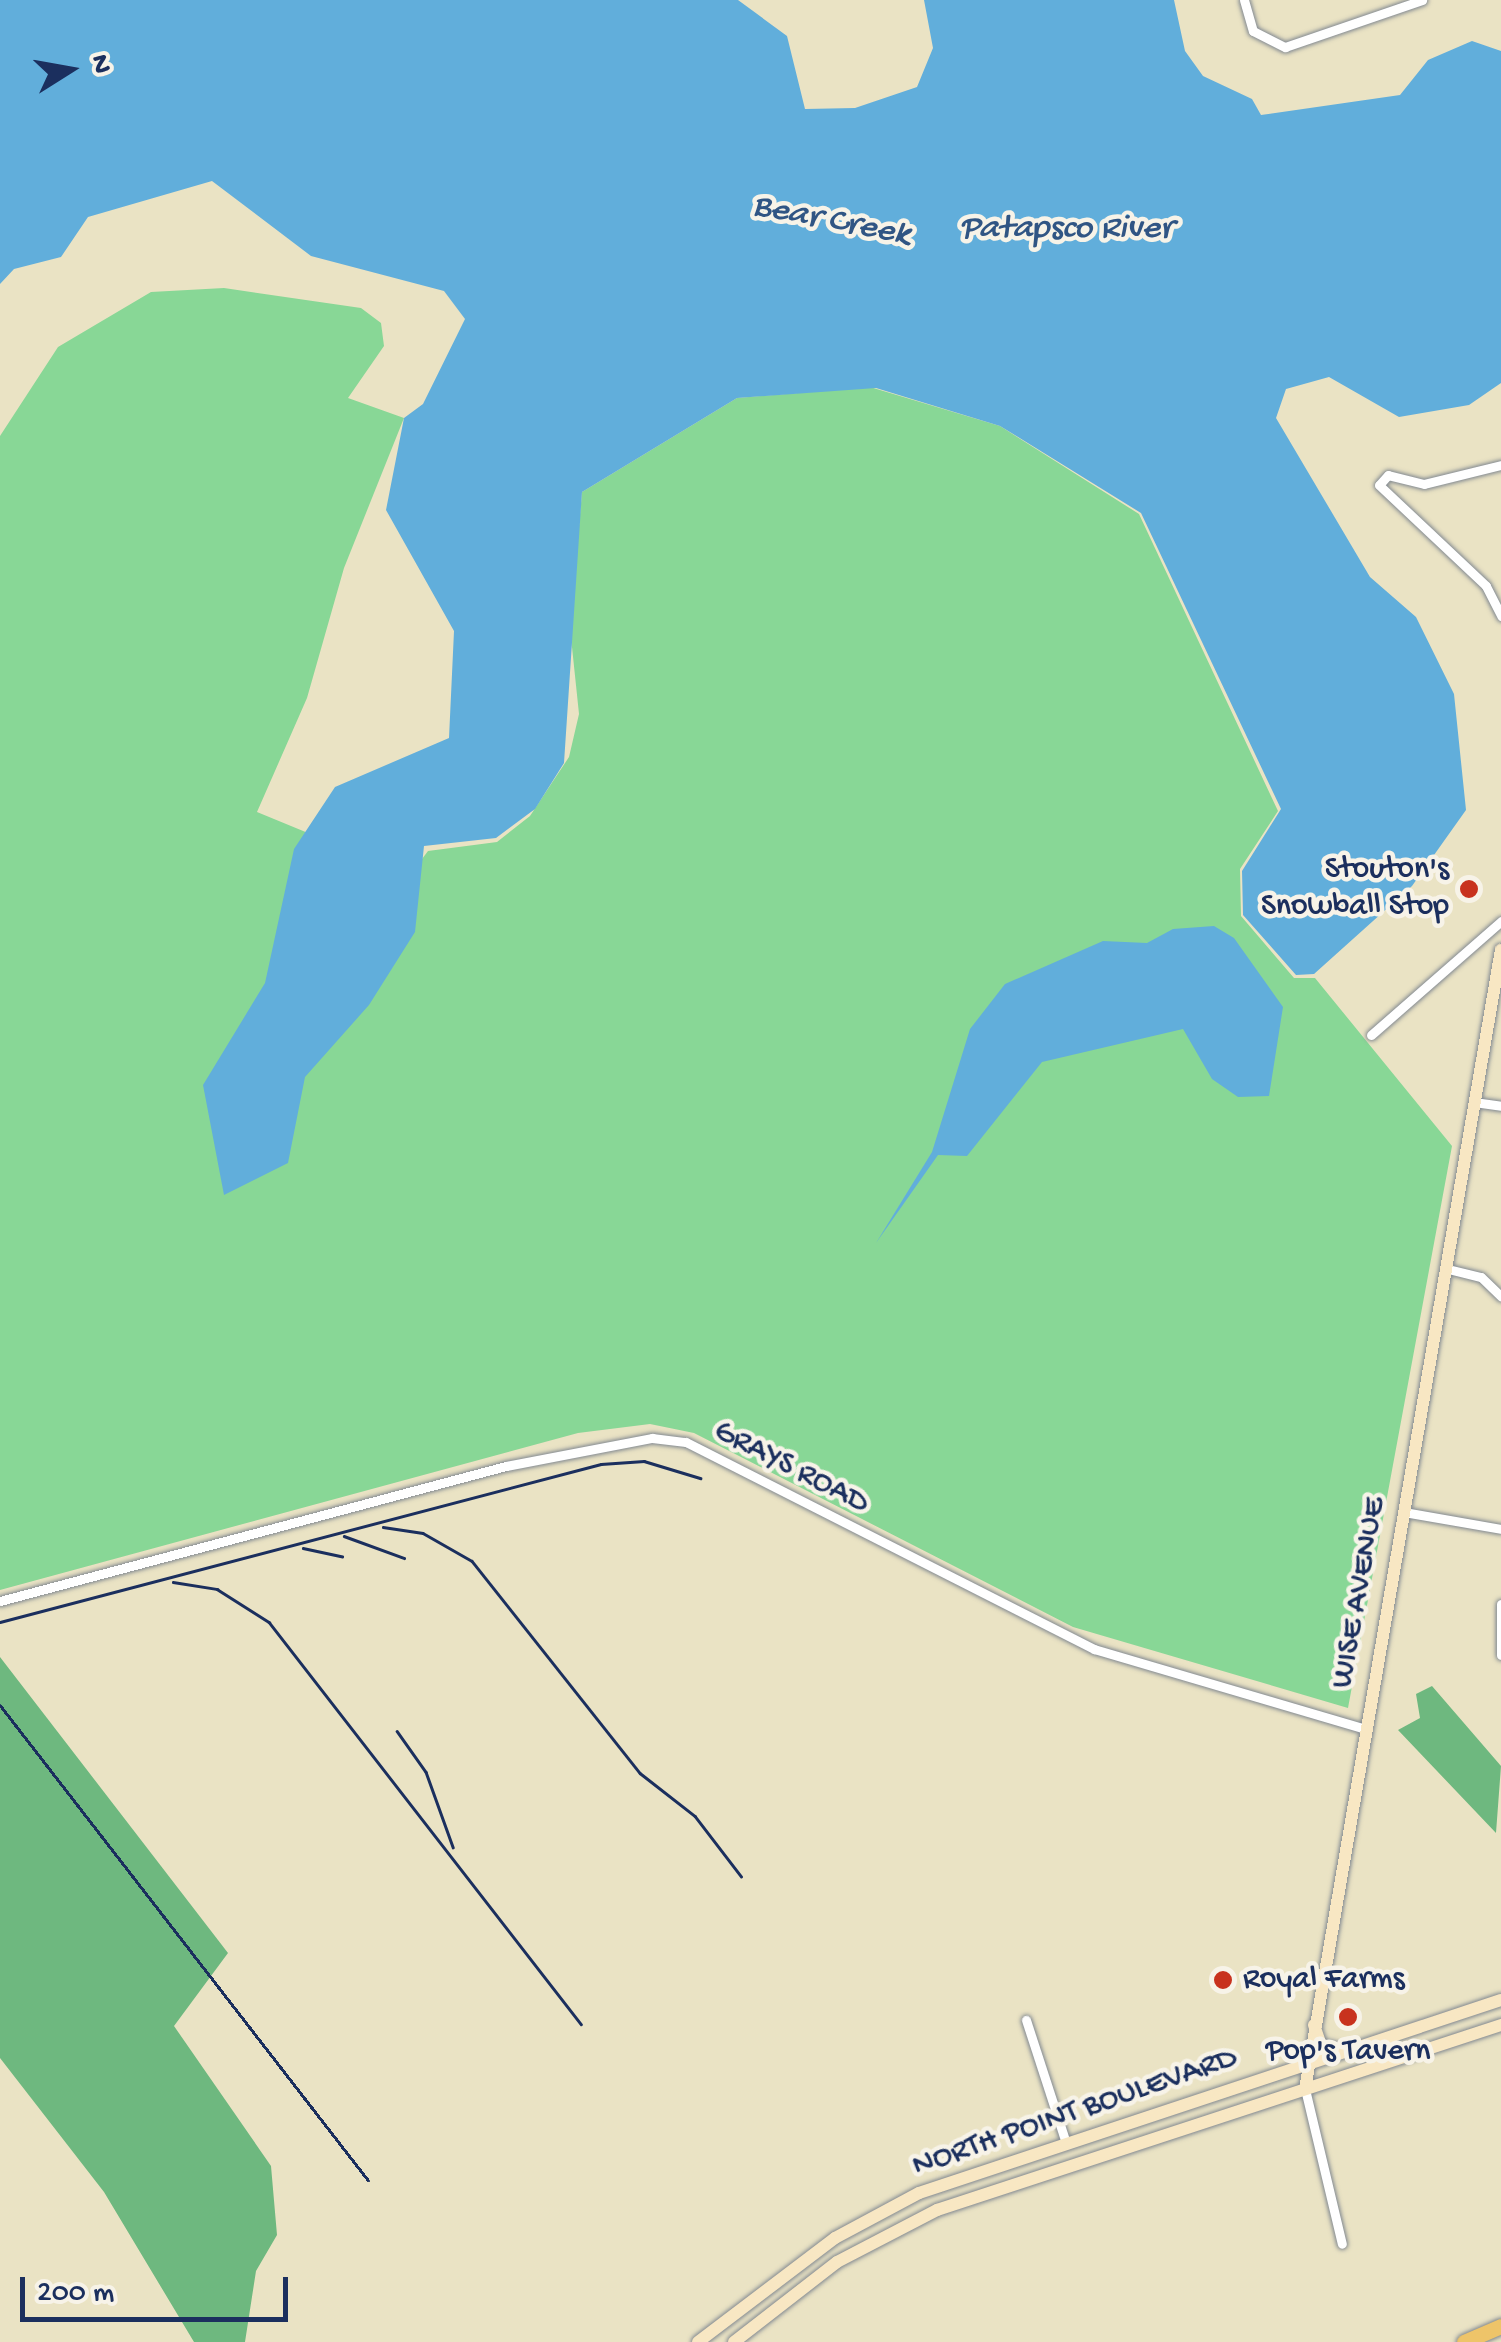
<!DOCTYPE html>
<style>
body{margin:0}
#map{position:relative;width:1501px;height:2342px;overflow:hidden;background:#eae3c4;font-family:"Gochi Hand",sans-serif}
div>[style]{position:absolute}
[style*='--x']{left:calc(var(--x)*1px);top:calc(var(--y)*1px);width:calc(var(--w)*1px);rotate:calc(var(--a)*1deg)}
.green>*{inset:0;background:#88d796}
.forest>*{inset:0;background:#6eb87f}
.water>*{inset:0;background:#61aedb}
.roads{filter:drop-shadow(0 0 2px #828991) drop-shadow(0 0 2px #828991)}
.street>*{height:9px;margin:-4.5px;padding:0 4.5px;transform-origin:4.5px;border-radius:4.5px;background:#fff}
.secondary>*{height:12px;margin:-6px;padding:0 6px;transform-origin:6px;border-radius:6px;background:#f8e7c3}
.highway>*{height:15px;margin:-7.5px;padding:0 7.5px;transform-origin:7.5px;border-radius:7.5px;background:#eec469}
.rail>*{height:2.5px;margin:-1.25px;padding:0 1.25px;transform-origin:1.25px;border-radius:1.25px;background:#1b2f5e}
.dots>*{width:28px;height:28px;translate:-50% -50%;box-sizing:border-box;border:5px solid #f7f3e8;border-radius:50%}
span{translate:-50% -50%;white-space:nowrap;text-align:center;line-height:1.15;-webkit-text-stroke:9px #f7f3e8;paint-order:stroke}
.poi-label{font-size:32px;color:#1b2f5e}
.right{translate:-100% -50%;text-align:right}
.left{translate:0 -50%;text-align:left}
.street-label{font-size:32px;color:#1b2f5e}
.water-label{font-size:35px;color:#305584;font-style:italic}
.north{position:absolute;left:20px;top:20px;width:100px;height:100px;-webkit-text-stroke:8px #f7f3e8;paint-order:stroke;rotate:79deg;font-size:28px;font-weight:700;line-height:40px;text-align:center;color:#1b2f5e}
.north::after{content:'';display:block;margin:auto;width:35px;height:45px;background:#1b2f5e;clip-path:polygon(50% 0,100% 100%,50% 72%,0 100%)}
.scale{position:absolute;left:20px;top:2277px;width:268px;height:45px;box-sizing:border-box;border:5px solid #1b2f5e;border-top:0;padding-left:12px;font-size:30px;line-height:35px;white-space:nowrap;color:#1b2f5e;-webkit-text-stroke:8px #f7f3e8;paint-order:stroke}
</style>
<div id="map">
<div class="green">
<div style="clip-path:polygon(224px 288px,361px 308px,381px 323px,384px 346px,348px 398px,404px 418px,344px 568px,307px 698px,257px 812px,410px 875px,428px 851px,497px 842px,530px 816px,569px 757px,579px 714px,570px 628px,582px 492px,737px 398px,870px 387px,1000px 426px,1139px 514px,1278px 811px,1240px 869px,1241px 916px,1294px 978px,1315px 978px,1452px 1146px,1348px 1708px,1073px 1627px,694px 1433px,650px 1424px,578px 1433px,0 1590px,0 436px,58px 347px,151px 292px)"></div>
</div>
<div class="forest">
<div style="clip-path:polygon(0 1657px,228px 1953px,174px 2026px,271px 2166px,277px 2235px,256px 2271px,245px 2342px,194px 2342px,104px 2192px,0 2058px)"></div>
<div style="clip-path:polygon(1432px 1686px,1501px 1766px,1496px 1833px,1398px 1730px,1420px 1718px,1416px 1694px)"></div>
</div>
<div class="water">
<div style="clip-path:polygon(0 0,738px 0,787px 36px,805px 109px,855px 108px,917px 87px,933px 48px,924px 0,1174px 0,1185px 51px,1203px 76px,1252px 99px,1261px 115px,1400px 95px,1428px 60px,1472px 41px,1501px 51px,1501px 383px,1469px 405px,1399px 417px,1329px 377px,1286px 389px,1276px 418px,1370px 577px,1416px 617px,1454px 694px,1466px 810px,1412px 886px,1314px 974px,1296px 975px,1243px 915px,1242px 871px,1281px 809px,1141px 513px,1000px 426px,876px 388px,737px 398px,582px 492px,564px 763px,535px 809px,496px 838px,424px 846px,415px 932px,369px 1005px,305px 1077px,288px 1163px,224px 1195px,203px 1085px,265px 983px,294px 849px,335px 787px,449px 738px,454px 631px,386px 510px,404px 418px,423px 404px,465px 319px,444px 291px,311px 256px,212px 181px,88px 217px,61px 257px,14px 269px,0 284px)"></div>
<div style="clip-path:polygon(1214px 926px,1234px 938px,1283px 1007px,1269px 1096px,1238px 1097px,1212px 1079px,1183px 1029px,1042px 1062px,967px 1156px,938px 1155px,876px 1243px,932px 1152px,970px 1029px,1005px 984px,1103px 941px,1147px 943px,1173px 929px)"></div>
</div>
<div class="roads">
<div class="street">
<div style="--x:1244;--y:0;--w:32;--a:74"></div>
<div style="--x:1253;--y:31;--w:36;--a:27"></div>
<div style="--x:1285;--y:47;--w:145;--a:-18.9"></div>
<div style="--x:1501;--y:465;--w:79;--a:166.1"></div>
<div style="--x:1424;--y:484;--w:37;--a:-166"></div>
<div style="--x:1388;--y:475;--w:13;--a:132"></div>
<div style="--x:1379;--y:485;--w:147;--a:43.3"></div>
<div style="--x:1486;--y:586;--w:34;--a:63"></div>
<div style="--x:1371;--y:1035;--w:173;--a:-41.2"></div>
<div style="--x:1474;--y:1102;--w:27;--a:8"></div>
<div style="--x:1444;--y:1268;--w:38;--a:14"></div>
<div style="--x:1481;--y:1277;--w:28;--a:44"></div>
<div style="--x:1404;--y:1512;--w:98;--a:9.9"></div>
<div style="--x:0;--y:1601;--w:524;--a:-14.94"></div>
<div style="--x:506;--y:1466;--w:149;--a:-10.9"></div>
<div style="--x:652;--y:1438;--w:34;--a:7"></div>
<div style="--x:686;--y:1442;--w:458;--a:26.9"></div>
<div style="--x:1094;--y:1649;--w:280;--a:16.4"></div>
<div style="--x:1501;--y:1604;--w:51;--a:90"></div>
<div style="--x:1026;--y:2020;--w:129;--a:72"></div>
<div style="--x:1305;--y:2089;--w:159;--a:76.6"></div>
</div>
<div class="secondary">
<div style="--x:1314;--y:2025;--w:21;--a:71"></div>
<div style="--x:1321;--y:2045;--w:23;--a:13"></div>
<div style="--x:1305;--y:2089;--w:1156;--a:-80.24"></div>
<div style="--x:698;--y:2342;--w:172;--a:-37.2"></div>
<div style="--x:835;--y:2238;--w:95;--a:-28.2"></div>
<div style="--x:919;--y:2193;--w:613;--a:-18.35"></div>
<div style="--x:734;--y:2342;--w:130;--a:-37.8"></div>
<div style="--x:837;--y:2262;--w:113;--a:-27.5"></div>
<div style="--x:937;--y:2210;--w:594;--a:-18.16"></div>
</div>
<div class="highway">
<div style="--x:1464;--y:2342;--w:40;--a:-23.4"></div>
</div>
</div>
<div class="rail">
<div style="--x:383;--y:1527;--w:40;--a:8.5"></div>
<div style="--x:423;--y:1533;--w:56;--a:29.7"></div>
<div style="--x:472;--y:1561;--w:270;--a:51.6"></div>
<div style="--x:640;--y:1773;--w:70;--a:38"></div>
<div style="--x:695;--y:1816;--w:76;--a:52.5"></div>
<div style="--x:344;--y:1536;--w:64;--a:20.1"></div>
<div style="--x:303;--y:1548;--w:40;--a:12"></div>
<div style="--x:173;--y:1582;--w:45;--a:9"></div>
<div style="--x:217;--y:1589;--w:62;--a:32.4"></div>
<div style="--x:269;--y:1622;--w:509;--a:52.18"></div>
<div style="--x:0;--y:1622;--w:621;--a:-14.73"></div>
<div style="--x:601;--y:1464;--w:43;--a:-4"></div>
<div style="--x:644;--y:1461;--w:59;--a:16.9"></div>
<div style="--x:0;--y:1705;--w:601;--a:52.23"></div>
<div style="--x:397;--y:1731;--w:50;--a:54.7"></div>
<div style="--x:426;--y:1772;--w:80;--a:70.2"></div>
</div>
<div class="dots">
<div style="left:1469px;top:889px;background:#c8321e"></div>
<div style="left:1223px;top:1980px;background:#c8321e"></div>
<div style="left:1348px;top:2017px;background:#c8321e"></div>
</div>
<div class="poi-label">
<span class="right" style="left:1449px;top:889px">Stouton's<br>Snowball Stop</span>
<span class="left" style="left:1243px;top:1980px">Royal Farms</span>
<span style="left:1348px;top:2052px">Pop's Tavern</span>
</div>
<div class="street-label">
<span style="left:791px;top:1468px;rotate:27deg">GRAYS ROAD</span>
<span style="left:1360px;top:1593px;rotate:-80deg">WISE AVENUE</span>
<span style="left:1075px;top:2113px;rotate:-19deg">NORTH POINT BOULEVARD</span>
</div>
<div class="water-label">
<span style="left:831px;top:222px;rotate:11deg">Bear Creek</span>
<span style="left:1066px;top:230px">Patapsco River</span>
</div>
<div class="north">N</div>
<div class="scale">200 m</div>
</div>
